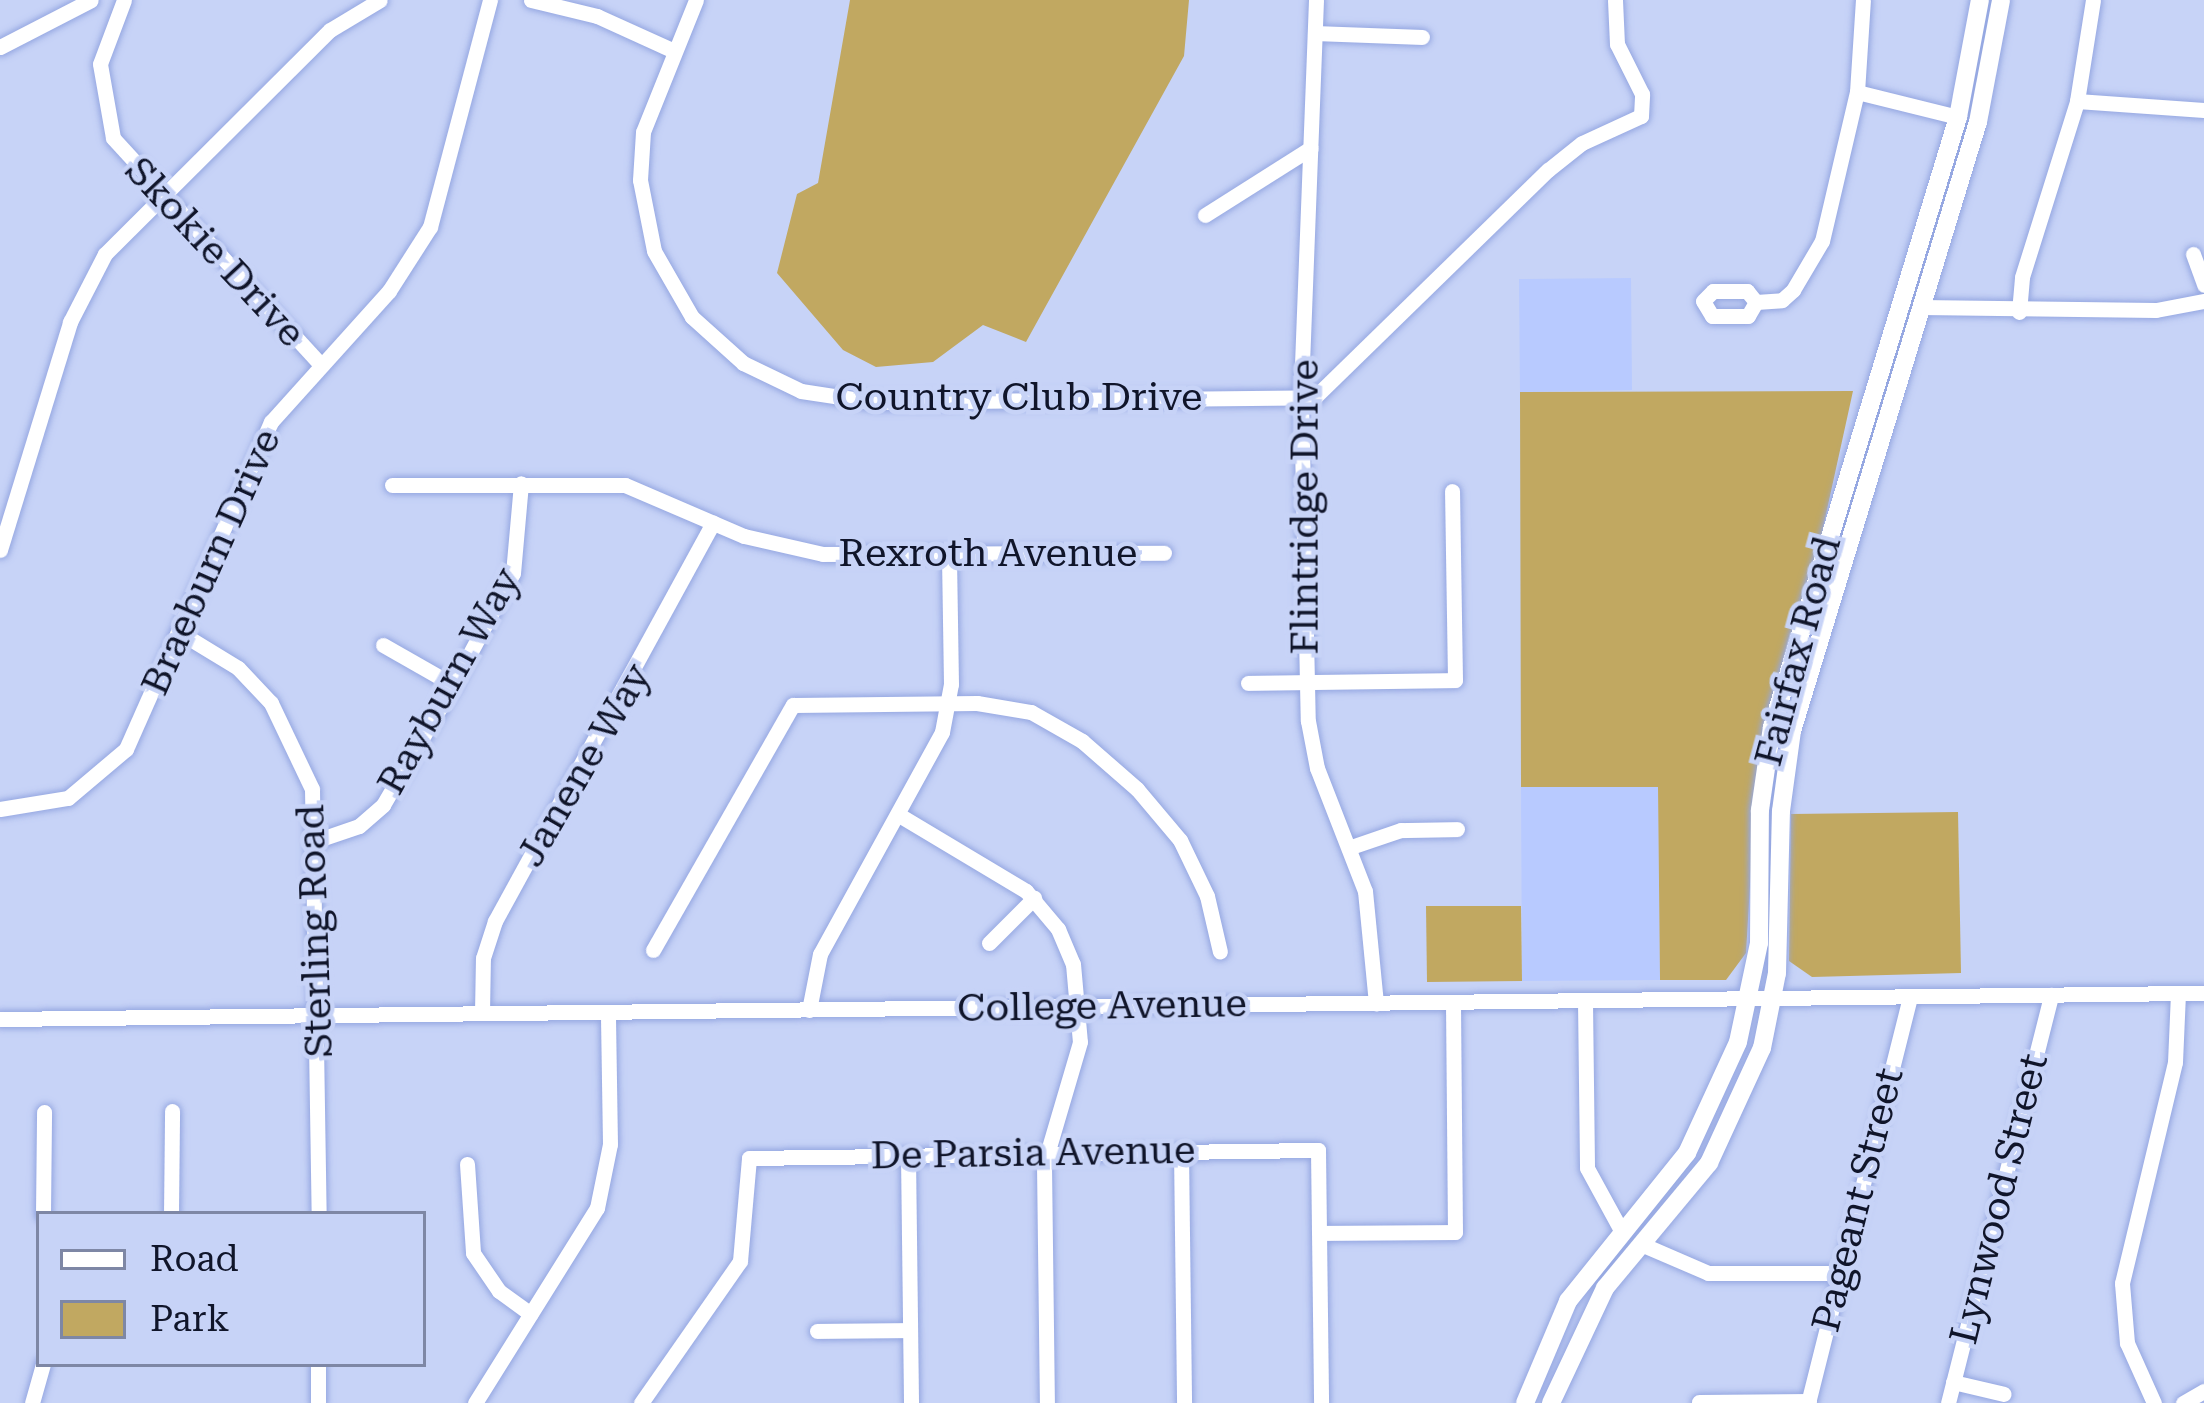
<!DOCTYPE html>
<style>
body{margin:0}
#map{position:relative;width:2204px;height:1403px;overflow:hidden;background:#c7d3f7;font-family:"Roboto Serif",serif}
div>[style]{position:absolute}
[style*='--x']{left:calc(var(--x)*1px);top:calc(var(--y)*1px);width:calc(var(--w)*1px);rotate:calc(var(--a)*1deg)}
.built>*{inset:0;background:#b8caff}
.green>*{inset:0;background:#c1a861}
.roads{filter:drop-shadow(0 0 3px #95a7e1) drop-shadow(0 0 3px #95a7e1)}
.minor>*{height:15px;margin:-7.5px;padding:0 7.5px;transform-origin:7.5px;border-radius:7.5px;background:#fff}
.major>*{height:18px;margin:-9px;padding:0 9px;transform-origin:9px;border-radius:9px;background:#fff}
span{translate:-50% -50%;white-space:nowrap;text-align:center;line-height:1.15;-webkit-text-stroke:9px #c7d3f7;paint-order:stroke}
.street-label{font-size:39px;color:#10152a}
.legend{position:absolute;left:36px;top:1211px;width:390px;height:156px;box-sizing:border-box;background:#c7d3f7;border:3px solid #7e87a5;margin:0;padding:15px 21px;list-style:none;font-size:36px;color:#10152a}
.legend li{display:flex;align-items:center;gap:24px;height:60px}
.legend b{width:60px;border:3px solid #7e87a5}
</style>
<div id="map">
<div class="built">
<div style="clip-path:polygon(1631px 278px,1632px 390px,1520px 392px,1519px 279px)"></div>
<div style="clip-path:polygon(1658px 786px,1660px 980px,1522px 981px,1521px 787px)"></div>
</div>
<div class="green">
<div style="clip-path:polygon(850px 0,1189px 0,1184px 56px,1026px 342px,983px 325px,933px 362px,876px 367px,843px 350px,777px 273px,797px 194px,818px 183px)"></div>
<div style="clip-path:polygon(1853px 391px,1752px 852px,1746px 953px,1726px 980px,1660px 980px,1658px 787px,1521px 787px,1520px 392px)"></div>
<div style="clip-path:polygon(1958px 812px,1961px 973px,1812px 977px,1789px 961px,1791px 814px)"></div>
<div style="clip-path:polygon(1426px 906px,1521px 906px,1522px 981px,1427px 982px)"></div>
</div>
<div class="roads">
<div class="minor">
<div style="--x:124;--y:0;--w:68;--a:110.6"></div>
<div style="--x:100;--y:64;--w:75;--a:80"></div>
<div style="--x:113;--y:138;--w:306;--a:47.5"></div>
<div style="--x:531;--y:0;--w:68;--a:13.6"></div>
<div style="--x:597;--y:16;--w:82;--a:24.4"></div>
<div style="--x:696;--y:0;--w:142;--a:111.9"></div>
<div style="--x:643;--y:132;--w:48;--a:93.6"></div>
<div style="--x:640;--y:180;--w:72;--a:78.8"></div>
<div style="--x:654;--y:251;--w:76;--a:60.1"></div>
<div style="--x:692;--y:317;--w:69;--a:42"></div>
<div style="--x:743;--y:363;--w:64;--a:25.8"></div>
<div style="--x:801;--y:391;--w:74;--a:8.6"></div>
<div style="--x:874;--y:402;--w:441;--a:-0.6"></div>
<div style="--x:1315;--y:397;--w:325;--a:-44.3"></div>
<div style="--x:1548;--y:170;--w:43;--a:-38.5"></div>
<div style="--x:1582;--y:143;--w:65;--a:-24.6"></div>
<div style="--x:1641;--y:116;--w:22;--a:-87"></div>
<div style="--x:1642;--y:94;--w:56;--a:-116.6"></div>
<div style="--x:1617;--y:44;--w:44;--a:-92.6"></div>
<div style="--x:1316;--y:0;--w:397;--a:92.2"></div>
<div style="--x:1301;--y:397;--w:324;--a:88.8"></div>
<div style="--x:1308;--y:721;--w:48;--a:79.2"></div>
<div style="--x:1317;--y:768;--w:132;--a:68.7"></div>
<div style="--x:1365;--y:891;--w:113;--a:84.4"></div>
<div style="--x:1315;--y:33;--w:107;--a:2.1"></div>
<div style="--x:0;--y:47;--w:102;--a:-27.3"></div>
<div style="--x:1857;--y:92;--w:104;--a:13.9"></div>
<div style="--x:2077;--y:101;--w:127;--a:4.1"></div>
<div style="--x:1205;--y:215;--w:125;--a:-32.3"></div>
<div style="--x:2193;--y:254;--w:33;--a:70"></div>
<div style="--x:1713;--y:291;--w:34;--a:0"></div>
<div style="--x:1747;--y:291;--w:14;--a:51"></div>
<div style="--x:1756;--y:302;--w:16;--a:120"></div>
<div style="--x:1748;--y:316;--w:36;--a:180"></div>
<div style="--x:1712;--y:316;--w:17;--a:-121"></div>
<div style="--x:1703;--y:301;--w:14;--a:-45"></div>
<div style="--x:1756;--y:302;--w:26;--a:-4"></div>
<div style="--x:1782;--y:300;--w:15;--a:-42"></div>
<div style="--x:1793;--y:290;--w:57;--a:-59.4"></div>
<div style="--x:1822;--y:241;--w:153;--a:-76.8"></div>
<div style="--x:1857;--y:92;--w:92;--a:-86.3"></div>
<div style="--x:1920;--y:307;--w:236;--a:0.7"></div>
<div style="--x:2156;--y:310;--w:49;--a:-10.6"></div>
<div style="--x:2019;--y:312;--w:35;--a:-85"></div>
<div style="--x:2022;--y:277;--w:184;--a:-72.6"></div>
<div style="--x:2077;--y:101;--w:102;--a:-81"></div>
<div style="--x:392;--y:485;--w:233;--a:0"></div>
<div style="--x:625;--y:485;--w:129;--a:23.2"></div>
<div style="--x:744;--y:536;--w:81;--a:12.8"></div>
<div style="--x:823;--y:554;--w:341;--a:-0.2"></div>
<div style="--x:0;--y:550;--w:239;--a:-72.9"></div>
<div style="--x:70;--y:322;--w:76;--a:-62.8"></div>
<div style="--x:105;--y:254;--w:317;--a:-44.9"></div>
<div style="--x:330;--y:30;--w:58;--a:-31"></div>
<div style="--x:179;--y:632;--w:69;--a:31.4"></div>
<div style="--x:238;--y:668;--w:48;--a:46.7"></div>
<div style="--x:271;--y:703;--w:95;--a:64.5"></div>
<div style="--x:312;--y:789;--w:425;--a:89.1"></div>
<div style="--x:383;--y:645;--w:81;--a:29.7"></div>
<div style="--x:1248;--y:683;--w:207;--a:-0.8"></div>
<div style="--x:1455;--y:680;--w:189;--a:-90.9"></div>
<div style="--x:0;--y:809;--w:69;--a:-9.2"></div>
<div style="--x:68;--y:798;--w:76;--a:-40.2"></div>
<div style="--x:126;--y:749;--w:358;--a:-66.1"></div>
<div style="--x:271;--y:422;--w:176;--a:-48"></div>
<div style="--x:389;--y:291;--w:76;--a:-57.4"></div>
<div style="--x:430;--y:227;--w:235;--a:-75.2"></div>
<div style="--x:899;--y:815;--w:148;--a:30.9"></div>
<div style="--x:1026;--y:891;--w:50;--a:49.9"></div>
<div style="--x:1058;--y:929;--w:38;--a:67"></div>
<div style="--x:1073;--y:964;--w:78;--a:84.9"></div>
<div style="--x:1080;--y:1042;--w:127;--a:106.4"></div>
<div style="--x:1044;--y:1164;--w:239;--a:89.3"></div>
<div style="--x:318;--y:840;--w:43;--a:-18.9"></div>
<div style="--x:359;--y:826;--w:32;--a:-41"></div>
<div style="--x:383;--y:805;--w:139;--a:-59.7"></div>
<div style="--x:453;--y:685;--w:127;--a:-61.8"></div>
<div style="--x:513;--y:573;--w:90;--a:-84.9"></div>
<div style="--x:1351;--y:847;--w:53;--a:-18.8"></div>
<div style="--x:1401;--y:830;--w:56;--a:-1"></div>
<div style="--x:989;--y:943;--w:64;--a:-45"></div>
<div style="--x:653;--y:950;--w:282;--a:-60.3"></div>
<div style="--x:793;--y:705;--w:184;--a:-0.6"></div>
<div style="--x:977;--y:703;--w:55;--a:9.5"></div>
<div style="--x:1031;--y:712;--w:59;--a:29.6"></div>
<div style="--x:1082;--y:741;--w:73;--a:41.1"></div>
<div style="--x:1137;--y:789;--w:67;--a:49.9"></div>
<div style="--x:1180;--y:840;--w:62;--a:64.3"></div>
<div style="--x:1207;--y:896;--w:57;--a:76.9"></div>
<div style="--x:1585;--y:1001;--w:167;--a:89.3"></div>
<div style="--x:1587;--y:1168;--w:71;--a:61.3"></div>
<div style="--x:809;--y:1010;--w:57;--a:-78.9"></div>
<div style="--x:820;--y:954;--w:253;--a:-61.2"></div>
<div style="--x:942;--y:732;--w:49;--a:-79.4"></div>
<div style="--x:951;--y:684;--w:128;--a:-90.9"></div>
<div style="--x:482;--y:1013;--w:55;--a:-89"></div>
<div style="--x:483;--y:958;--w:39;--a:-72"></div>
<div style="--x:495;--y:921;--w:454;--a:-61.3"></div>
<div style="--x:0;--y:1019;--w:2204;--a:-0.68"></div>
<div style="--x:1181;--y:1151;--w:252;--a:89.3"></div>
<div style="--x:908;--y:1155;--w:248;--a:89.3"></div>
<div style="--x:467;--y:1164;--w:89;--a:86.1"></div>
<div style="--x:473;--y:1253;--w:46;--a:55.6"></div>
<div style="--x:499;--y:1291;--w:39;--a:36"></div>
<div style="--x:43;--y:1214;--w:102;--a:-89.4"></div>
<div style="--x:171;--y:1214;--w:103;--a:-89.4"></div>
<div style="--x:1319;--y:1233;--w:136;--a:-0.4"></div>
<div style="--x:1455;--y:1232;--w:230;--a:-90.5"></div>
<div style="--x:1641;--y:1244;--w:73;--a:23.4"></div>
<div style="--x:1708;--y:1273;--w:132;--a:0"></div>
<div style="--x:817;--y:1331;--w:93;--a:-0.6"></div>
<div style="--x:1953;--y:1382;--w:52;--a:13.2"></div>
<div style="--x:1699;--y:1402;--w:110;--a:-0.5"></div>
<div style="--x:32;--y:1403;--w:41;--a:-74.2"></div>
<div style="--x:318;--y:1403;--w:39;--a:-90"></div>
<div style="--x:475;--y:1403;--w:230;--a:-58"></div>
<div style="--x:597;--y:1208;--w:65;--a:-78.5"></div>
<div style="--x:610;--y:1144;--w:132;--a:-90.9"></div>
<div style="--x:641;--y:1403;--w:173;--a:-55.1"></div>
<div style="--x:740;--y:1261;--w:103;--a:-85"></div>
<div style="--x:749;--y:1158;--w:569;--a:-0.81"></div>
<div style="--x:1318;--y:1150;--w:253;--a:89.3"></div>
<div style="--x:1808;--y:1403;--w:419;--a:-75.9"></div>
<div style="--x:1948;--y:1403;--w:421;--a:-75.8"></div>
<div style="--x:2154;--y:1403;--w:66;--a:-114.2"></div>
<div style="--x:2127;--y:1343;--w:60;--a:-94.8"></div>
<div style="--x:2122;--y:1283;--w:227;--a:-76.5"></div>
<div style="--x:2175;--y:1062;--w:68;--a:-87.5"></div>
<div style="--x:2183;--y:1403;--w:24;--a:-30"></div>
</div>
<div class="major">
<div style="--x:1525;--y:1403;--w:111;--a:-67.1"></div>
<div style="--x:1568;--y:1301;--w:190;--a:-51.2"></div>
<div style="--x:1687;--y:1153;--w:122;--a:-65.3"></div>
<div style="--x:1738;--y:1042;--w:101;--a:-78"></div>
<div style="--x:1759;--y:943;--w:133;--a:-89.6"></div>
<div style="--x:1760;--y:810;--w:84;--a:-81.8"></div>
<div style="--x:1772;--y:727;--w:638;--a:-73.04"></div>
<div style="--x:1958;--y:117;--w:119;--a:-79.4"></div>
<div style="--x:1551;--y:1403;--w:127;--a:-64.8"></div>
<div style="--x:1605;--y:1288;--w:163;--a:-50.2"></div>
<div style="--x:1709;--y:1163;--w:127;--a:-65.3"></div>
<div style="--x:1762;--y:1048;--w:76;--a:-78.7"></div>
<div style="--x:1777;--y:973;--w:162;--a:-88.6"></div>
<div style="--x:1781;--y:811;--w:81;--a:-82.2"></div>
<div style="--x:1792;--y:731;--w:637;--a:-73.02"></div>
<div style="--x:1978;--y:122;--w:124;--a:-79.3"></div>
</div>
</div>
<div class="street-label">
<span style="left:215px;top:252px;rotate:47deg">Skokie Drive</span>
<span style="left:1019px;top:397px">Country Club Drive</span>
<span style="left:1305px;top:507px;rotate:-90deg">Flintridge Drive</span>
<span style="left:988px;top:553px">Rexroth Avenue</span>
<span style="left:211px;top:562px;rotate:-66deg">Braeburn Drive</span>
<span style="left:1798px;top:651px;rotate:-75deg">Fairfax Road</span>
<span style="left:449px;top:681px;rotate:-61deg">Rayburn Way</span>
<span style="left:584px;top:765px;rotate:-60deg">Janene Way</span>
<span style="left:315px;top:931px;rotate:-92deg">Sterling Road</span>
<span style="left:1102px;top:1006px;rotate:-1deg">College Avenue</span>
<span style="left:1033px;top:1153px;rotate:-1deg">De Parsia Avenue</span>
<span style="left:1999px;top:1199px;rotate:-76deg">Lynwood Street</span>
<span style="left:1858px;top:1200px;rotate:-76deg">Pageant Street</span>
</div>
<ul class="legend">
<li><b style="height:15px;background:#fff"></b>Road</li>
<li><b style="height:33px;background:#c1a861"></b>Park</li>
</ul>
</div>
